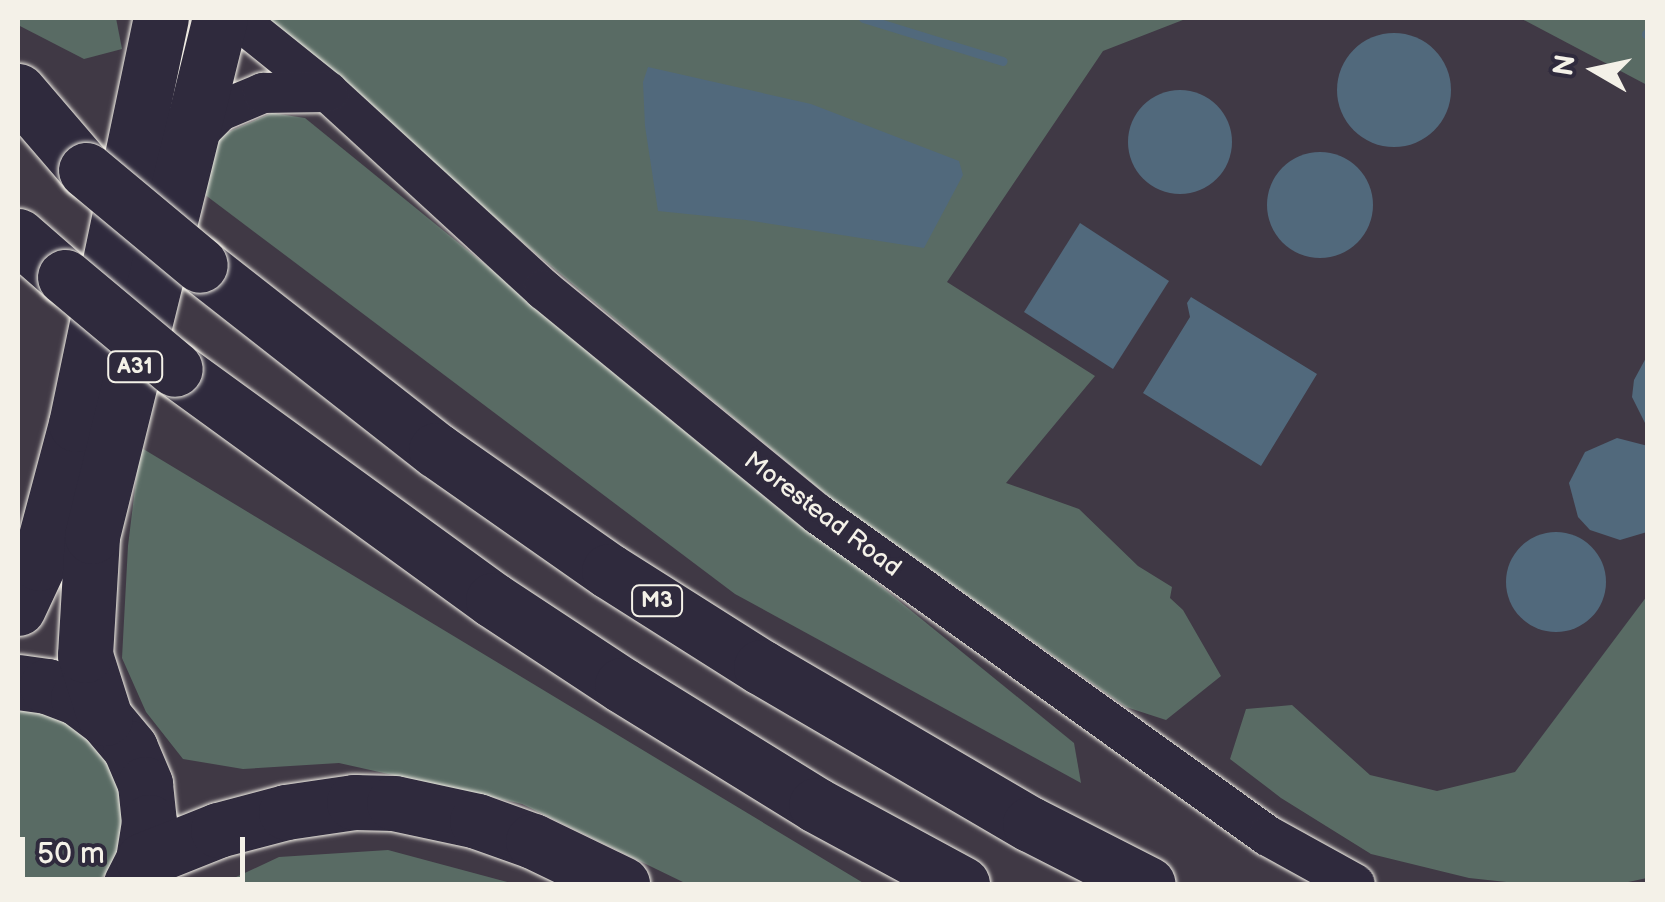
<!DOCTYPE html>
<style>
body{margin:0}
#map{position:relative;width:1665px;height:902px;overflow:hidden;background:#403945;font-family:"Balsamiq Sans",sans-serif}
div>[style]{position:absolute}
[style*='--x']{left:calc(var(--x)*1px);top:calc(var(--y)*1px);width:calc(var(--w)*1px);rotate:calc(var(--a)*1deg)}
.green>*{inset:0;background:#596b64}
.water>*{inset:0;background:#51697c}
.round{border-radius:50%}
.stream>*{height:9px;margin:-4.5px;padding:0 4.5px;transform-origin:4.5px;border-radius:4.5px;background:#51697c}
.roads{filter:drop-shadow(0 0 2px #f4f1e8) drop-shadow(0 0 2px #f4f1e8)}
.minor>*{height:40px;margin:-20px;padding:0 20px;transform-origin:20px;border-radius:20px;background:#2f2a3d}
.highway>*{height:55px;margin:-27.5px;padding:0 27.5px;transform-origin:27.5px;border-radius:27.5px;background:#2f2a3d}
.bridges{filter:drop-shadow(0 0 2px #f4f1e8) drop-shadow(0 0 2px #f4f1e8)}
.highway-bridge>*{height:55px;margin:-27.5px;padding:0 27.5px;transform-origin:27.5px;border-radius:27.5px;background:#2f2a3d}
span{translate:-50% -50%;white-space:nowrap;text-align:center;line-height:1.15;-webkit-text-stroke:8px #2f2a3d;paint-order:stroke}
.shield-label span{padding:2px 8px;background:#2f2a3d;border:2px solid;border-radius:8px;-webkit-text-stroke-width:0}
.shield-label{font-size:22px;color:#f4f1e8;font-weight:700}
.street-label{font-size:25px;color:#f4f1e8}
.frame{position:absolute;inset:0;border:20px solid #f4f1e8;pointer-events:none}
.north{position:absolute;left:1545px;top:20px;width:100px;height:100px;-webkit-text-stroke:8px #2f2a3d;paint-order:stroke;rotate:279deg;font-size:28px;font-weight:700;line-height:40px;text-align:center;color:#f4f1e8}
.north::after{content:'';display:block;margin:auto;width:35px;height:45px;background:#f4f1e8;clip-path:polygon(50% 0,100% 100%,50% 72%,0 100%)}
.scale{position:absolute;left:20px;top:837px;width:225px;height:45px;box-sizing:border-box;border:5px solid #f4f1e8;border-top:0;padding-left:12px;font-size:30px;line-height:35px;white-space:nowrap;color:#f4f1e8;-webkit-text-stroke:8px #2f2a3d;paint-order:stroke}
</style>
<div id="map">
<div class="green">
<div style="clip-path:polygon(18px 18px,116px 18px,122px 49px,84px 59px,18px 25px)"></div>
<div style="clip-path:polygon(266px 18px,1188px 18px,1103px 51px,947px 282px,1095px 376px,1006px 483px,1079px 509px,1138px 566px,1172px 587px,1170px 598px,1183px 610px,1221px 676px,1166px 720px,1126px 707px,833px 500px,540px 257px)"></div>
<div style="clip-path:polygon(1520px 18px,1647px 18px,1647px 85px)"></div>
<div style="clip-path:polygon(272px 113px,305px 118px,1074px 743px,1081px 783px,735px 594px,204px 194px,212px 139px)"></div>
<div style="clip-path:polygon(140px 447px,865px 884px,687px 884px,522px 804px,339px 763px,243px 769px,183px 759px,146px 712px,122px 658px,128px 546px)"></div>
<div style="clip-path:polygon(1647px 596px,1647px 878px,1619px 884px,1525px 884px,1469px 878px,1371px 854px,1281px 798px,1230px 759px,1246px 709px,1292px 705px,1370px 775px,1437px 791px,1515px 772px)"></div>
<div style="clip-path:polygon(18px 705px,58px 713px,88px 733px,111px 762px,123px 797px,123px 833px,111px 867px,97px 884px,18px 884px)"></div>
<div style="clip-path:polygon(388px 850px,515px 884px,221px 884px,279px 857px)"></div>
</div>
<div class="water">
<div class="round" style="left:1337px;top:33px;width:114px;height:114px"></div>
<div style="clip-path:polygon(648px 67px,811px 104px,959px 161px,963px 175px,924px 248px,746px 220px,658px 211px,645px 126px,643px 82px)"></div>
<div class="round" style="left:1128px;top:90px;width:104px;height:104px"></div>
<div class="round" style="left:1267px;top:152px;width:106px;height:106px"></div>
<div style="clip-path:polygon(1080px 223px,1169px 281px,1113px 369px,1024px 312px)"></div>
<div style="clip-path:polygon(1191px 297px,1317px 374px,1261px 466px,1143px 393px,1190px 317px,1187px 303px)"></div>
<div style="clip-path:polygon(1647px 356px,1647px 427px,1632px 397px,1634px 380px)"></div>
<div style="clip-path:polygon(1617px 438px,1648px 446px,1647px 532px,1620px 540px,1590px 530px,1578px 517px,1569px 483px,1585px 452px)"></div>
<div class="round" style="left:1506px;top:532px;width:100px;height:100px"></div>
</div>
<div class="stream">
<div style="--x:863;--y:18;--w:146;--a:17.1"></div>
<div style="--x:1646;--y:34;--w:3;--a:-45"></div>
</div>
<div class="roads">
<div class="minor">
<div style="--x:236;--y:18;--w:118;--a:38.8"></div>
<div style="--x:328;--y:92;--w:293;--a:42.5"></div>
<div style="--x:544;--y:290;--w:354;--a:39.3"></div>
<div style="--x:818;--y:514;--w:553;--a:35.59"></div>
<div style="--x:1268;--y:836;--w:99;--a:28.9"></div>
<div style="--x:192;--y:139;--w:40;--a:-45"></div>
<div style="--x:220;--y:111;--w:47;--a:-22.7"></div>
<div style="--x:263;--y:93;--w:65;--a:-0.9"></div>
</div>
<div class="highway">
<div style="--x:18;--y:91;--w:104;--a:49.3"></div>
<div style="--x:18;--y:236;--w:62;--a:41.1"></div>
<div style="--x:200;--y:265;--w:300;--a:38.1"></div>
<div style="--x:436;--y:450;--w:211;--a:35"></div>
<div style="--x:609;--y:571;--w:180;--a:32.3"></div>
<div style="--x:761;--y:667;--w:311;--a:30.3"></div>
<div style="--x:1030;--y:824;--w:132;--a:27"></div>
<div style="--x:175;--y:369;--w:393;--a:36"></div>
<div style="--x:493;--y:600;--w:154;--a:33.4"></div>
<div style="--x:622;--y:685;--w:228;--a:31.7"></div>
<div style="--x:816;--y:805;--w:166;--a:28.4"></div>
<div style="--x:18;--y:608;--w:50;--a:-65"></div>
<div style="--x:39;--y:563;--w:144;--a:-75.1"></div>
<div style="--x:76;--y:424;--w:415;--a:-78.2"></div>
<div style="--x:18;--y:682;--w:29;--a:8"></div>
<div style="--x:47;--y:686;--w:33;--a:21"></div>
<div style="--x:78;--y:698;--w:34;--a:37"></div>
<div style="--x:105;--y:718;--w:39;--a:50"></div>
<div style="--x:130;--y:748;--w:39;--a:67"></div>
<div style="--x:145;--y:784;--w:38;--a:84"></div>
<div style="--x:149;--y:822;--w:38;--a:99"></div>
<div style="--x:143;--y:860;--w:27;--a:117"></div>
<div style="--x:105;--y:718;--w:66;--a:-107.6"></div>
<div style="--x:85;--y:655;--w:119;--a:-86.6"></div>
<div style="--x:92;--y:536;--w:534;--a:-76.12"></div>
<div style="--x:143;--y:860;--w:81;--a:-21.8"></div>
<div style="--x:218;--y:830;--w:70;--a:-14.8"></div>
<div style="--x:286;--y:812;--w:69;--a:-8.4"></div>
<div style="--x:354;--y:802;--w:40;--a:1.4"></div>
<div style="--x:394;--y:803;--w:85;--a:12.2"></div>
<div style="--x:477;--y:821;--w:59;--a:19.7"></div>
<div style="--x:533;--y:841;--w:99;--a:25.8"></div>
</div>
</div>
<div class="bridges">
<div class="highway-bridge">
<div style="--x:86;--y:170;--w:148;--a:39.8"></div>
<div style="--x:65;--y:277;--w:143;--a:39.9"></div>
</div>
</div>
<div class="shield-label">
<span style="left:135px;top:367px">A31</span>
<span style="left:657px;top:601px">M3</span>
</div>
<div class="street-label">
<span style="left:822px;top:515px;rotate:37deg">Morestead Road</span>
</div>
<div class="frame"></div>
<div class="north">N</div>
<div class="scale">50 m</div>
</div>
